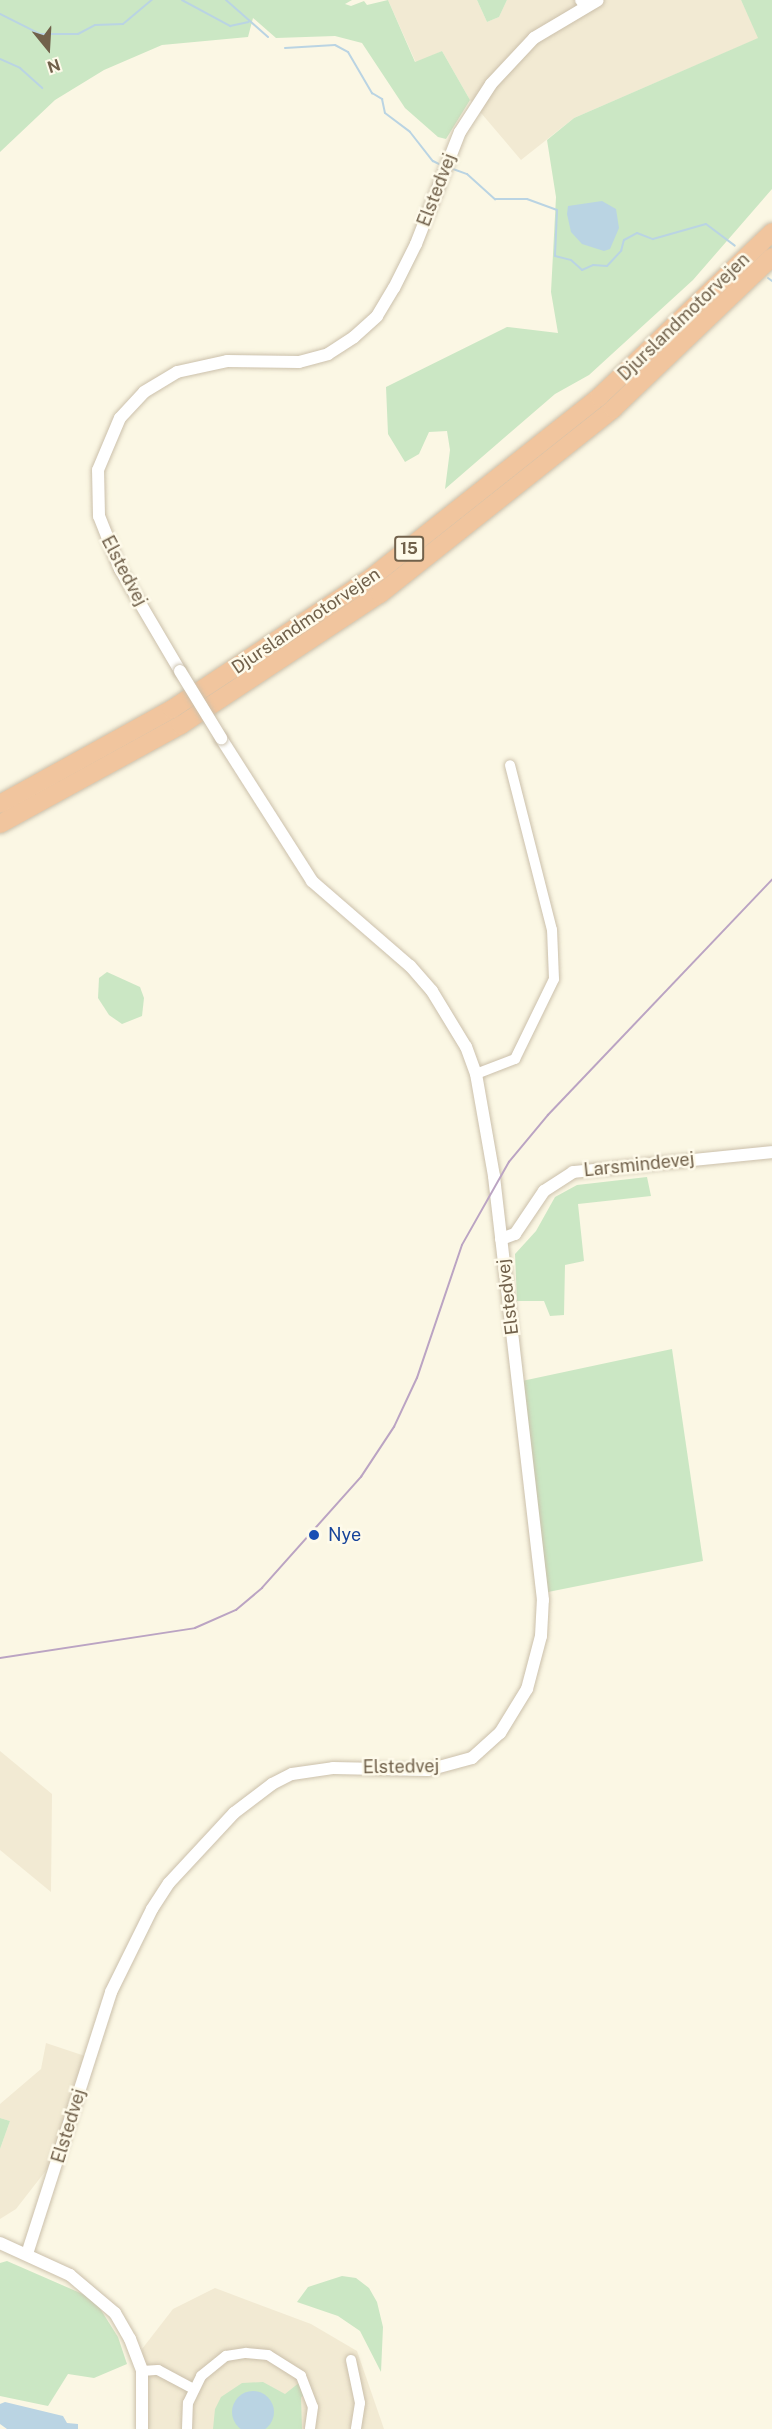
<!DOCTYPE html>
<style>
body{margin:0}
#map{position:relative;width:772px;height:2429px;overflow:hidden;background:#fbf7e4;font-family:"Public Sans",sans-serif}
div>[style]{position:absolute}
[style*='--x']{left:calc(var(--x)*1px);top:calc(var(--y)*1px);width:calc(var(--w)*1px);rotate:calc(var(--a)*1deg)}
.residential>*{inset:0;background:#f2ead3}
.green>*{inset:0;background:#cbe7c4}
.water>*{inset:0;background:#bad4e3}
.round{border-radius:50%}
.stream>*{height:2px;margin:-1px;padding:0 1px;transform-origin:1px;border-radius:1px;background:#bad4e3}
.roads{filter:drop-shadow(0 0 2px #cbc0ab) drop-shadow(0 0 2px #cbc0ab)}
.minor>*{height:10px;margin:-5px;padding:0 5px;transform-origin:5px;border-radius:5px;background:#fff}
.tertiary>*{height:12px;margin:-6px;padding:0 6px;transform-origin:6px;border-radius:6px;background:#fff}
.motorway>*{height:18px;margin:-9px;padding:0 9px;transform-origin:9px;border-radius:9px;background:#f1c59e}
.tram>*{height:1.5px;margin:-0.75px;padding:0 0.75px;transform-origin:0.75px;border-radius:0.75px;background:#bba4c3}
.bridges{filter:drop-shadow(0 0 2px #cbc0ab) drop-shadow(0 0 2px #cbc0ab)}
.tertiary-bridge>*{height:12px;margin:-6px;padding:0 6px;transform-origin:6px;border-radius:6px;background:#fff}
.dots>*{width:16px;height:16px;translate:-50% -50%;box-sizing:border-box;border:3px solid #fefaea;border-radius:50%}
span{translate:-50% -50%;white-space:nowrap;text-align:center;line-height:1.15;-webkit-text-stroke:5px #fefaea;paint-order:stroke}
.shield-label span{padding:2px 4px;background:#fefaea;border:2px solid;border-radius:4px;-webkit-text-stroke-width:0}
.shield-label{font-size:16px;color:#71614b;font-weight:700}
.street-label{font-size:18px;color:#71614b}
.transit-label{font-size:18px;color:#164399}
.left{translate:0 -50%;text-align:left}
.north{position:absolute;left:18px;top:18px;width:60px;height:60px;-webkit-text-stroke:4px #fefaea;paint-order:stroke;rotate:162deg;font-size:16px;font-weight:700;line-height:24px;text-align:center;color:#71614b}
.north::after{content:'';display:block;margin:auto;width:21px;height:27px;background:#71614b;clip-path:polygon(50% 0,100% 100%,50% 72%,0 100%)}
</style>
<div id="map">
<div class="residential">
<div style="clip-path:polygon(388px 0,477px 0,487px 22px,499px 17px,507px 0,741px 0,759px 38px,574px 118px,521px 160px,470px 100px,442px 51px,416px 63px)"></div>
<div style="clip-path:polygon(0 1751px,52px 1794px,51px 1892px,0 1850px)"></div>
<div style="clip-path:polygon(46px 2043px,85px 2056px,51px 2164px,16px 2209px,0 2219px,0 2149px,10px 2121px,0 2118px,0 2104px,41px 2069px)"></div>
<div style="clip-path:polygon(215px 2288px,311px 2324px,357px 2351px,384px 2429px,147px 2429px,142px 2349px,173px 2309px)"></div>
</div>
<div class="green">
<div style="clip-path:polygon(0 0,352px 0,345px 4px,351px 6px,364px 1px,367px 5px,388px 0,415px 62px,442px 51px,470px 100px,446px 139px,438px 137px,405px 108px,362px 43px,335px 36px,276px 38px,253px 18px,248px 37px,162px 45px,104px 70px,55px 100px,0 152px)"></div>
<div style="clip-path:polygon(477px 0,507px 0,499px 17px,487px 22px)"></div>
<div style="clip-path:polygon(741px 0,772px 0,772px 189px,693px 280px,589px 375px,555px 394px,445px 489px,450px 450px,447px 431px,429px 432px,419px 454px,405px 462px,388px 434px,386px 387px,507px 327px,558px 333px,551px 292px,556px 197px,547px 140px,574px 118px,758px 38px)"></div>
<div style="clip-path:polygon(107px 972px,140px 987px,144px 998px,142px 1016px,122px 1024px,109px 1015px,98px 998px,99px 978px)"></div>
<div style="clip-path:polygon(647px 1177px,651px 1196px,578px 1204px,584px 1261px,565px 1265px,564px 1315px,550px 1316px,544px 1301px,517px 1301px,515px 1254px,536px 1231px,555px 1197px,577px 1185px)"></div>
<div style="clip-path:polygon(672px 1349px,703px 1561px,548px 1592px,522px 1381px)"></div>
<div style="clip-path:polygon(0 2118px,10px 2121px,0 2149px)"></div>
<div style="clip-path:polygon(7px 2261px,94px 2299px,118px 2337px,127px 2364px,94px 2378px,68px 2374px,48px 2406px,0 2396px,0 2263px)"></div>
<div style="clip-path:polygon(342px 2276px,356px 2278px,369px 2288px,377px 2302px,383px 2327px,381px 2372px,360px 2331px,338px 2316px,297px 2302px,308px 2287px)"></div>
<div style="clip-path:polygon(263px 2382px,285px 2394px,300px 2382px,306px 2395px,301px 2397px,302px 2429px,213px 2429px,215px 2409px,221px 2397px,242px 2383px)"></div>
</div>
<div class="water">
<div style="clip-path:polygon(602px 201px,616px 209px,619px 228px,610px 249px,604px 251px,582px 244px,571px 232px,567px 214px,568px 206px)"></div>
<div class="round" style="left:232px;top:2391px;width:42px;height:42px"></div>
<div style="clip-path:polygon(5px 2402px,63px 2416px,67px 2423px,78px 2424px,78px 2429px,7px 2429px,0 2424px,0 2404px)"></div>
</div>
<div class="stream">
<div style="--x:182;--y:0;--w:55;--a:28.4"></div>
<div style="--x:230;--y:26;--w:19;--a:-12"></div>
<div style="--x:226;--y:0;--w:56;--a:41.4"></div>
<div style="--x:0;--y:14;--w:45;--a:26.6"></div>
<div style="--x:40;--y:34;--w:38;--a:0"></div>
<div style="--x:78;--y:34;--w:19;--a:-28"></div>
<div style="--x:95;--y:25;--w:28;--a:-2"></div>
<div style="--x:123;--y:24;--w:38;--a:-40"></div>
<div style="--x:285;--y:48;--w:50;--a:-3.4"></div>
<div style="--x:335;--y:45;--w:15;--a:28"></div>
<div style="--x:348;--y:52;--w:48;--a:59.7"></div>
<div style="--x:372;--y:93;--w:12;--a:31"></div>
<div style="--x:382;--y:99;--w:14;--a:78"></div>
<div style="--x:385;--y:113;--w:31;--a:37"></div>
<div style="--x:410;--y:132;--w:37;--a:52"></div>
<div style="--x:433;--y:161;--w:9;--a:27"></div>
<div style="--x:0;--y:59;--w:22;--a:24"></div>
<div style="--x:20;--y:68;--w:30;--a:42"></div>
<div style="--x:453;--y:169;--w:15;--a:20"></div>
<div style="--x:467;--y:174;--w:38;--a:42"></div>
<div style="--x:495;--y:199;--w:32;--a:0"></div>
<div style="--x:527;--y:199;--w:32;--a:20"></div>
<div style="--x:557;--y:210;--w:46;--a:92.5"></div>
<div style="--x:555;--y:256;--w:16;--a:14"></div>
<div style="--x:571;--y:260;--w:15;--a:42"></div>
<div style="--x:582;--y:270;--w:12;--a:-24"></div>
<div style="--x:593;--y:265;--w:14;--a:4"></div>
<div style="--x:607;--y:266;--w:21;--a:-47"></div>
<div style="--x:621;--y:251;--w:11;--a:-75"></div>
<div style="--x:624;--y:240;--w:15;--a:-28"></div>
<div style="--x:637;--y:233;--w:17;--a:21"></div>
<div style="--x:653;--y:239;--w:55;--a:-15.8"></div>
<div style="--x:706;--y:224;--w:36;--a:37"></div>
<div style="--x:768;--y:278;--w:5;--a:37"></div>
</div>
<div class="roads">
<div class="minor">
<div style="--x:580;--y:0;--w:9;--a:54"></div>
<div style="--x:476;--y:1074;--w:42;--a:-21"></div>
<div style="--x:515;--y:1059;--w:89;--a:-64"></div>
<div style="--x:554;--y:979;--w:49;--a:-92.3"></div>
<div style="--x:552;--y:930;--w:170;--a:-104.3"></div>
<div style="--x:351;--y:2360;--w:44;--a:78.2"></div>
<div style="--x:360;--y:2403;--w:26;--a:99"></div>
<div style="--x:142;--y:2371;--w:16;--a:-4"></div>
<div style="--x:158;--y:2370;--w:38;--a:28"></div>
<div style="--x:187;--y:2429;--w:26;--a:-88"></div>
<div style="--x:188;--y:2403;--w:30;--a:-64"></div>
<div style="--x:201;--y:2376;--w:32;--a:-39"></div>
<div style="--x:226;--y:2356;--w:20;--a:-9"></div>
<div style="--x:246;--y:2353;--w:22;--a:5"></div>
<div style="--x:268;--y:2355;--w:39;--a:32"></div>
<div style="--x:301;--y:2376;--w:33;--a:69"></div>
<div style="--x:313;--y:2407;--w:22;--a:98"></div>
</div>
<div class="tertiary">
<div style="--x:180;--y:671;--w:118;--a:-120.5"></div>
<div style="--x:120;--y:569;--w:57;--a:-111.6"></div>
<div style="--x:99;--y:516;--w:46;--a:-91.2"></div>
<div style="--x:98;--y:470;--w:56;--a:-67.1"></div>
<div style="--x:120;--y:418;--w:35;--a:-47"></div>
<div style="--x:144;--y:392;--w:39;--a:-31"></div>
<div style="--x:177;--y:372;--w:51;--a:-12.4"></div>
<div style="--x:227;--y:361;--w:72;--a:0.8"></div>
<div style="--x:299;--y:362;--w:30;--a:-15"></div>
<div style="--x:328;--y:354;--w:31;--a:-33"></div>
<div style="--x:354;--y:337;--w:31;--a:-42"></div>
<div style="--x:377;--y:316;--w:33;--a:-59"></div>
<div style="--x:394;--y:288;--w:49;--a:-63.4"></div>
<div style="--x:416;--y:244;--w:120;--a:-68.6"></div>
<div style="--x:460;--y:132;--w:57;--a:-57.1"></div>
<div style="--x:491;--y:84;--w:63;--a:-46.9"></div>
<div style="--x:534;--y:38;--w:74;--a:-30.7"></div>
<div style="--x:501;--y:1239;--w:15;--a:-20"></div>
<div style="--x:515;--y:1234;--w:52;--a:-56"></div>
<div style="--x:544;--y:1191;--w:35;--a:-33"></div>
<div style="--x:573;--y:1172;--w:200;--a:-5.7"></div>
<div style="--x:0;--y:2243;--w:77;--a:24.6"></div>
<div style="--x:70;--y:2275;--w:59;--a:40.2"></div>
<div style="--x:115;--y:2313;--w:30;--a:60"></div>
<div style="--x:130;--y:2339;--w:34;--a:69"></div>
<div style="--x:142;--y:2371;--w:58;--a:90"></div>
<div style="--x:27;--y:2254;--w:275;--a:-72.2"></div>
<div style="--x:111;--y:1992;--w:93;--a:-63.7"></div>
<div style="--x:152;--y:1909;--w:31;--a:-57"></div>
<div style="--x:169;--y:1883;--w:96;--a:-47.1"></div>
<div style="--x:234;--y:1813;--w:48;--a:-37.3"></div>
<div style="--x:272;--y:1784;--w:22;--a:-27"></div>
<div style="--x:292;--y:1774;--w:41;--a:-8.3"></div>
<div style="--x:333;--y:1768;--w:95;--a:1.2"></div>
<div style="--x:428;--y:1770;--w:46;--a:-15.3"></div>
<div style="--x:472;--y:1758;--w:38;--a:-42"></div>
<div style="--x:500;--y:1733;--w:52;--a:-58.5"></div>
<div style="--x:527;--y:1689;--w:55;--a:-75.2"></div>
<div style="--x:541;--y:1636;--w:36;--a:-87"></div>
<div style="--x:543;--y:1600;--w:427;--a:-96.6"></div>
<div style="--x:494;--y:1176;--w:104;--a:-100"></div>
<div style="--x:476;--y:1074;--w:29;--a:-110"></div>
<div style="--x:466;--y:1047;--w:66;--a:-121.3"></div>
<div style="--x:432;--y:991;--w:33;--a:-131"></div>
<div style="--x:410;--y:966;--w:130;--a:-139.1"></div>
<div style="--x:312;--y:881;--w:169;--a:-122.5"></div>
</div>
<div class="motorway">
<div style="--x:0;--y:804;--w:196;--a:-28.9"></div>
<div style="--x:172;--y:709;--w:240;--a:-33.4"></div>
<div style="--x:372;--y:577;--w:290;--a:-38.4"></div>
<div style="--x:599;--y:397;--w:239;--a:-43.6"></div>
<div style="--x:0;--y:824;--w:206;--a:-28.7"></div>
<div style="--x:181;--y:725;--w:238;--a:-33.4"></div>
<div style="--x:380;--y:594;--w:298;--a:-38.4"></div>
<div style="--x:613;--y:409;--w:220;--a:-43.7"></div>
</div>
</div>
<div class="tram">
<div style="--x:0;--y:1658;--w:197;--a:-8.7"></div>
<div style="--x:195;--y:1628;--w:45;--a:-23.7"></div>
<div style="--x:236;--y:1610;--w:34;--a:-40"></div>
<div style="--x:262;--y:1588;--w:149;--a:-48.3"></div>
<div style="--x:361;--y:1477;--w:60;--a:-56.6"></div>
<div style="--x:394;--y:1427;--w:54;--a:-64.9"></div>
<div style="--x:417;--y:1378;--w:140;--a:-71.3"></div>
<div style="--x:462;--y:1245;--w:95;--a:-60.5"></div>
<div style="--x:509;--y:1162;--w:61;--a:-50.3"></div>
<div style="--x:548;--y:1115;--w:325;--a:-46.4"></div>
</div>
<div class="bridges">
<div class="tertiary-bridge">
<div style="--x:180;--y:671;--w:79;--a:58.5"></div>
</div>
</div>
<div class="dots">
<div style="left:314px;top:1535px;background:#1a4fb4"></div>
</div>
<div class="shield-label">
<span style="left:409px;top:549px">15</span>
</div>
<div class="street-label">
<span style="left:437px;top:190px;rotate:-69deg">Elstedvej</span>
<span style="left:684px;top:317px;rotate:-44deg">Djurslandmotorvejen</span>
<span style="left:124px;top:571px;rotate:62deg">Elstedvej</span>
<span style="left:306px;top:621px;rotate:-34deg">Djurslandmotorvejen</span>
<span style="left:639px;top:1165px;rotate:-6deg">Larsmindevej</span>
<span style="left:508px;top:1297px;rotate:-97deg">Elstedvej</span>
<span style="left:401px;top:1767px;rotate:-1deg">Elstedvej</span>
<span style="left:69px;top:2126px;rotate:-73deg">Elstedvej</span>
</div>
<div class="transit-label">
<span class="left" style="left:328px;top:1535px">Nye</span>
</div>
<div class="north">N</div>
</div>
